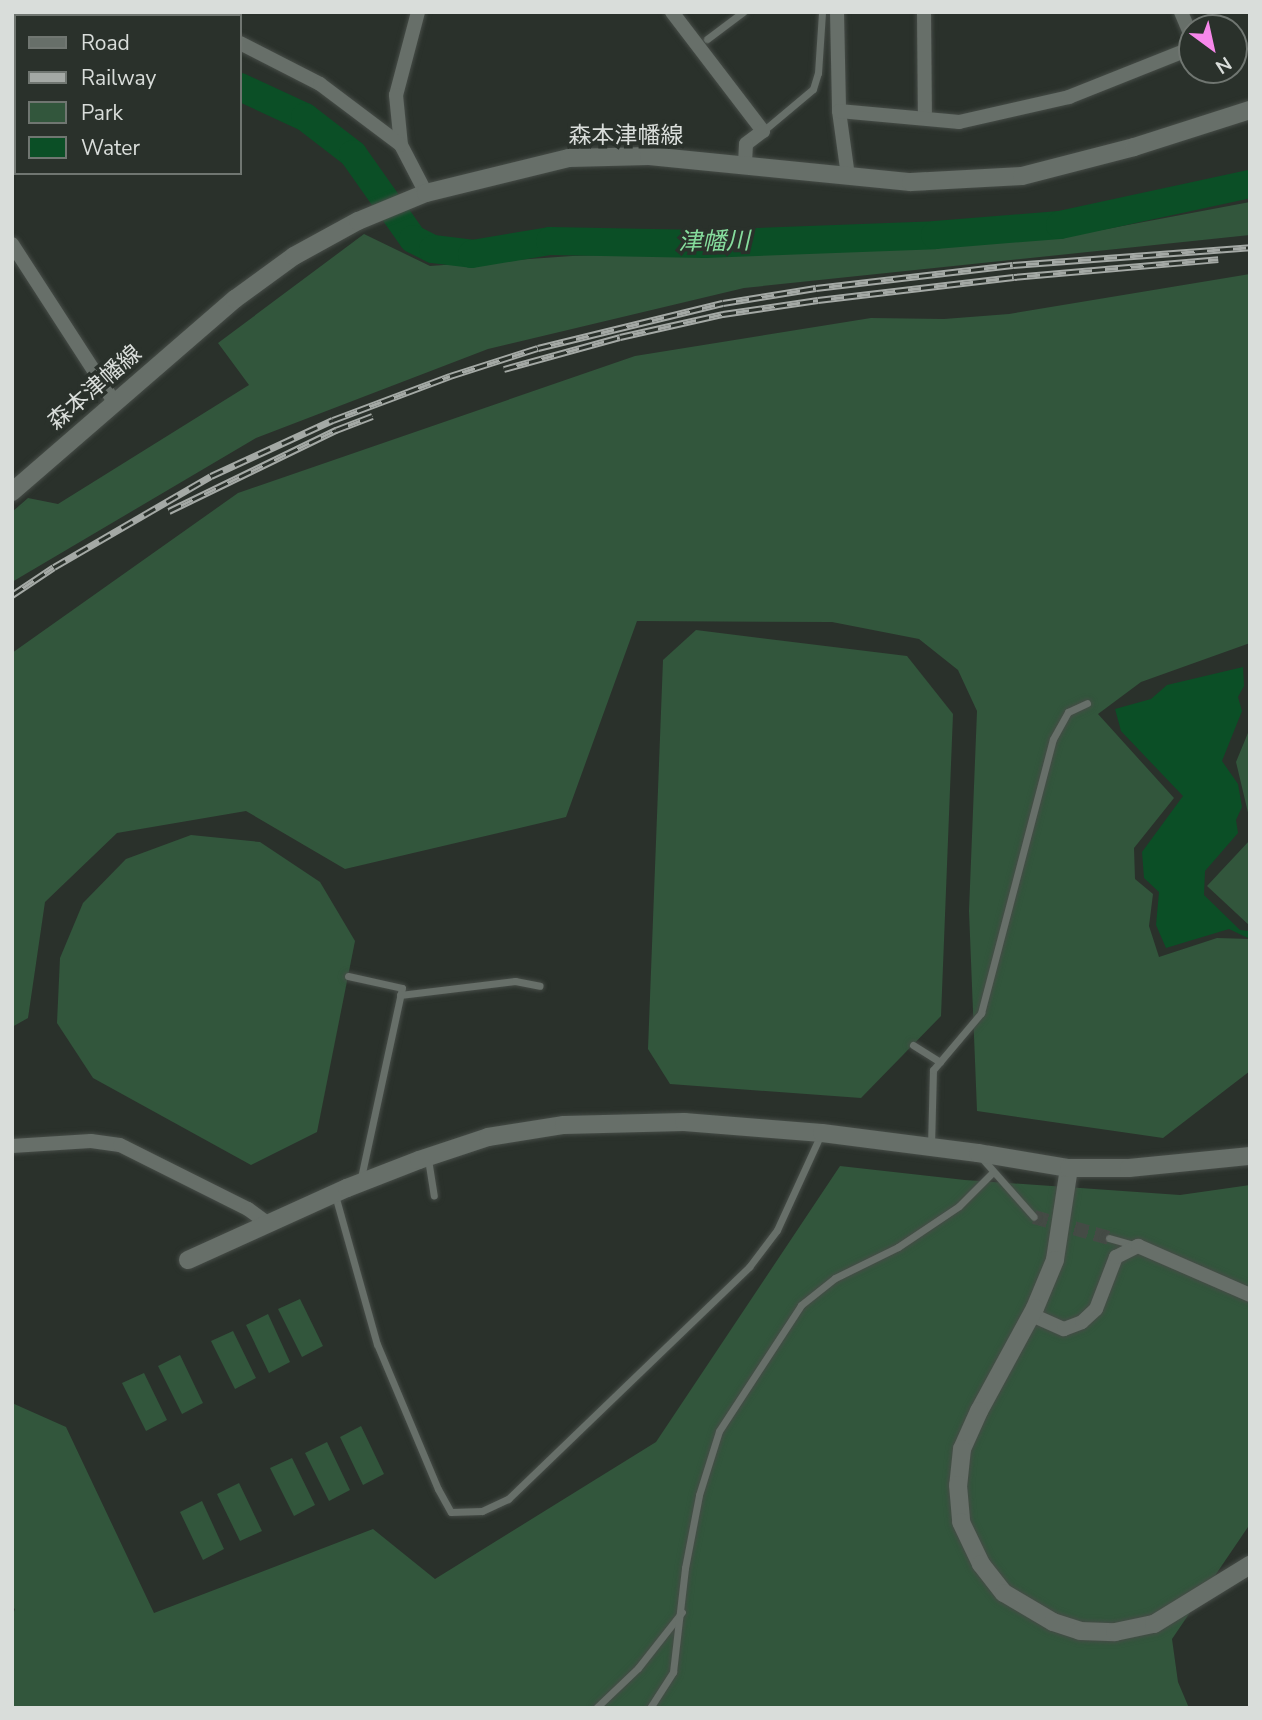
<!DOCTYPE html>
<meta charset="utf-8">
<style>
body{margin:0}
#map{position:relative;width:1262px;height:1720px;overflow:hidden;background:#2a312b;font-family:"Nunito Sans","Noto Sans JP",sans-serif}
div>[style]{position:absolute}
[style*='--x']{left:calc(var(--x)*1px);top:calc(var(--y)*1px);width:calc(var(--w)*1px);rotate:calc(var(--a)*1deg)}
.green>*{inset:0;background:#32563c}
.water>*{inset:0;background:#0b4f26}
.river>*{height:28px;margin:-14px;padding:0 14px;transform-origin:14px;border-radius:14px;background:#0b4f26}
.minor-tunnel>*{height:14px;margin-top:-7px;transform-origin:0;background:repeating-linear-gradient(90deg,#444b45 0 14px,transparent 0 21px)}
.roads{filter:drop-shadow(0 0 2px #464c47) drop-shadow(0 0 2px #464c47)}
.service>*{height:7px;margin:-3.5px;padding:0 3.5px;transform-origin:3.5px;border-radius:3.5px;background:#676f69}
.minor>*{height:14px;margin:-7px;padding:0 7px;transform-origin:7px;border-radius:7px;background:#676f69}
.tertiary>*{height:18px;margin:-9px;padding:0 9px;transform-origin:9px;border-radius:9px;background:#676f69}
.secondary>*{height:18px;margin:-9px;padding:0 9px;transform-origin:9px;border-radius:9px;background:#676f69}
.rail>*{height:7px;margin-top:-3.5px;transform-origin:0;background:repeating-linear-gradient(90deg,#2a312b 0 13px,#a4a9a5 0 26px);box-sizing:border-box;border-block:2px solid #a4a9a5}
span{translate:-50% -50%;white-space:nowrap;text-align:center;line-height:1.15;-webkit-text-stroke:7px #2a312b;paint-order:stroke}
.street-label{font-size:23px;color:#d9ddda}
.water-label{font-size:24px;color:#86dd9d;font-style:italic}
.frame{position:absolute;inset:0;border:14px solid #d9ddda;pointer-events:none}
.legend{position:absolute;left:14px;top:14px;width:228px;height:161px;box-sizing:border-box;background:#2a312b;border:2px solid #707671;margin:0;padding:9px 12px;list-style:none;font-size:21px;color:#d9ddda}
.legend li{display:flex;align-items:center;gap:14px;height:35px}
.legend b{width:35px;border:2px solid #707671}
.north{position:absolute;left:1178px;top:14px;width:70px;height:70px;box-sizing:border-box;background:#2a312b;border:2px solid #707671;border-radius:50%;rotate:147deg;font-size:19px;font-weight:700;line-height:28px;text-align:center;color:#d9ddda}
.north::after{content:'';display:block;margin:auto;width:24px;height:32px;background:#f788eb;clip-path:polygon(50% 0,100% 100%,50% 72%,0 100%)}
</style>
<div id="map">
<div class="green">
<div style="clip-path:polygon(1250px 202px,1250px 235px,744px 288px,488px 349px,256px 438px,12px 582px,12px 512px,28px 498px,58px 504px,249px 385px,218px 343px,364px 234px,430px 266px,572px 256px,868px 247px,1101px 230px)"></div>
<div style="clip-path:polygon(1250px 274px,1250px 643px,1141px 682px,1098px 714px,1174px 798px,1134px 848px,1135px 879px,1153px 894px,1149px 926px,1159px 957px,1217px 938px,1250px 939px,1250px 1071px,1163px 1138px,977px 1111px,969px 911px,977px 711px,958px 670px,919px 639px,832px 622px,637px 621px,566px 817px,345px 869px,246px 811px,117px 833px,45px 902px,28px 1018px,12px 1027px,12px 653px,238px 493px,635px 356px,871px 318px,944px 319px,1009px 314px)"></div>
<div style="clip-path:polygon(696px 630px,907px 656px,953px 714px,941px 1016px,861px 1098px,670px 1084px,648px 1049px,663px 660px)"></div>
<div style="clip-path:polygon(1250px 672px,1250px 821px,1236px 762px,1250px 728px)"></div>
<div style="clip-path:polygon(191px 835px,260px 842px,320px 882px,355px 941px,317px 1132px,251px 1165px,93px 1078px,57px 1023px,60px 958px,83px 903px,126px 859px)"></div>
<div style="clip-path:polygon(1250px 840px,1250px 926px,1207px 886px)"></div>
<div style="clip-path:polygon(840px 1166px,965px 1180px,1180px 1195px,1250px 1185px,1250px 1524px,1172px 1639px,1178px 1682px,1189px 1708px,12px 1708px,12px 1617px,15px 1609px,12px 1607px,12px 1403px,66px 1427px,154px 1613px,373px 1529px,435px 1579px,656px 1442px)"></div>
<div style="clip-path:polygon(300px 1299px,323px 1346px,302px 1357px,278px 1309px)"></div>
<div style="clip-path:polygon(268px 1314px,290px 1362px,269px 1373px,246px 1325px)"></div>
<div style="clip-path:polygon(233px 1331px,256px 1378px,235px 1389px,211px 1341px)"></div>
<div style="clip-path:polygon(180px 1355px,203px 1403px,182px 1414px,158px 1366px)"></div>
<div style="clip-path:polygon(144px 1373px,167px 1420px,146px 1431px,122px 1383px)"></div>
<div style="clip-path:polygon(361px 1426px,384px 1474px,363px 1485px,340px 1437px)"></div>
<div style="clip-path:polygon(327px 1442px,350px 1490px,329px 1501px,305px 1453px)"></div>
<div style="clip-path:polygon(292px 1458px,315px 1505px,294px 1516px,270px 1468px)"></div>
<div style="clip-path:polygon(239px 1483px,262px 1531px,240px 1541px,217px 1494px)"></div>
<div style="clip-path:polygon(202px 1501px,224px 1549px,203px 1560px,180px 1512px)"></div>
</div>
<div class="water">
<div style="clip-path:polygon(1243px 667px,1244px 686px,1238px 697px,1242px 711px,1222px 761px,1238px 784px,1242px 807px,1236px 820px,1238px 833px,1205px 871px,1204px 895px,1240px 930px,1250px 931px,1250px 939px,1229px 929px,1166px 948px,1156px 925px,1159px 892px,1144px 878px,1142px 852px,1183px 796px,1121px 731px,1115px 709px,1151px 699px,1167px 685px)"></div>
</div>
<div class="river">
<div style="--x:77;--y:12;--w:9;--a:27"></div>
<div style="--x:240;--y:87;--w:72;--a:24.8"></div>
<div style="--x:305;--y:117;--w:61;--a:37.6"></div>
<div style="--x:353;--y:154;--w:104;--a:54.8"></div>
<div style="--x:413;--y:239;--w:22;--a:27"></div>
<div style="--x:433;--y:249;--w:39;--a:7"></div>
<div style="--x:472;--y:254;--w:79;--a:-9.5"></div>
<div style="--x:550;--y:241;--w:155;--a:1.1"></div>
<div style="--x:705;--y:244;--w:230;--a:-2.2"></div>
<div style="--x:935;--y:235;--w:125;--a:-4.6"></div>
<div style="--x:1060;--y:225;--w:194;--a:-12.2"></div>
</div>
<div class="minor-tunnel">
<div style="--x:1034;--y:1217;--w:78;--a:15.6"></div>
</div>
<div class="roads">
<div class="service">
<div style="--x:707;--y:39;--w:45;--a:-36.9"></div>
<div style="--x:763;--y:131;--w:65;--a:-40"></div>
<div style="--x:813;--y:89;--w:17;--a:-73"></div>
<div style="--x:818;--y:73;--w:61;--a:-86.2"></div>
<div style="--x:348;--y:976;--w:55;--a:12.5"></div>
<div style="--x:402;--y:988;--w:198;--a:102.2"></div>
<div style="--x:400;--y:995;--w:116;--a:-6.9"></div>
<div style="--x:515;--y:981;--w:25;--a:11"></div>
<div style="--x:913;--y:1045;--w:32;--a:32"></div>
<div style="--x:931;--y:1146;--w:76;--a:-88.5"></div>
<div style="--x:933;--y:1070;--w:75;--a:-49.9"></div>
<div style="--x:981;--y:1013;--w:283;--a:-75.3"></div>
<div style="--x:1053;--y:739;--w:31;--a:-61"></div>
<div style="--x:1068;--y:712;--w:21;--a:-25"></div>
<div style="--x:980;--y:1156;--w:81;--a:48.5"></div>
<div style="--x:428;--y:1159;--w:37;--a:81"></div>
<div style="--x:335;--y:1195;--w:155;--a:74.3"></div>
<div style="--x:377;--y:1344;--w:157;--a:67.2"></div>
<div style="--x:438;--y:1489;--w:26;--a:61"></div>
<div style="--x:451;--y:1512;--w:31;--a:-2"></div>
<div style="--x:482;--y:1511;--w:29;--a:-25"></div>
<div style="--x:508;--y:1499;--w:335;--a:-43.9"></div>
<div style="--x:749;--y:1267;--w:46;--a:-52.9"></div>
<div style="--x:777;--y:1230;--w:106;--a:-65.4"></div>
<div style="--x:1109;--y:1238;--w:29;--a:16"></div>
<div style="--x:596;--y:1708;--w:58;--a:-43.6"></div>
<div style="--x:638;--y:1668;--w:71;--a:-51.8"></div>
<div style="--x:650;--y:1708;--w:43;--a:-57.4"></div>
<div style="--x:673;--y:1672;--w:105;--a:-83.4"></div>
<div style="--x:685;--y:1568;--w:74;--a:-79.1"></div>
<div style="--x:699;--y:1495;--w:67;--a:-72.6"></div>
<div style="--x:719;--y:1431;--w:150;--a:-56.9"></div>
<div style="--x:801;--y:1305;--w:43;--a:-38.5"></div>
<div style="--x:835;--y:1278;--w:70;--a:-26.2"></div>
<div style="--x:898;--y:1247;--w:73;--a:-33.9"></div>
<div style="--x:959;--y:1206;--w:48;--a:-45"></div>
</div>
<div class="minor">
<div style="--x:174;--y:12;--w:9;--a:27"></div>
<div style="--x:418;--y:12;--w:86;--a:104.8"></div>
<div style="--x:396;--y:95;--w:50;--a:84.3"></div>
<div style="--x:401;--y:145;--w:54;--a:62.5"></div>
<div style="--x:672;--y:12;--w:150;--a:52.6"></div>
<div style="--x:763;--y:131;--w:21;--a:143"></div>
<div style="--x:746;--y:144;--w:22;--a:93"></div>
<div style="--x:837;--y:12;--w:99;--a:88.8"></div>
<div style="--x:839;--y:111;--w:66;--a:82.1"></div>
<div style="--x:924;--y:12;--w:106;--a:89.5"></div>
<div style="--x:1181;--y:12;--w:28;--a:67"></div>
<div style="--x:240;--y:43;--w:90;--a:27.1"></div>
<div style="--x:320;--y:84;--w:101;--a:37"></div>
<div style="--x:839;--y:111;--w:121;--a:5.2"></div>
<div style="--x:959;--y:122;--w:113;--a:-12.8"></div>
<div style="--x:1069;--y:97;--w:132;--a:-21.7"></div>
<div style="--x:12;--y:244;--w:189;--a:57.1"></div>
<div style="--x:12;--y:1146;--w:79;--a:-3.6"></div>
<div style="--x:91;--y:1141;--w:29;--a:8"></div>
<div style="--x:120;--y:1145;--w:143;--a:26.6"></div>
<div style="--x:248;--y:1209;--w:24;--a:36"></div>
<div style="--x:1032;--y:1315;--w:35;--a:24"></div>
<div style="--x:1064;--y:1329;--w:19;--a:-21"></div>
<div style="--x:1082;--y:1322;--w:19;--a:-43"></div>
<div style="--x:1096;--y:1309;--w:56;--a:-69"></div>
<div style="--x:1116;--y:1257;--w:25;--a:-27"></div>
<div style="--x:1138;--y:1246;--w:122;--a:23.6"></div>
</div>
<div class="tertiary">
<div style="--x:1069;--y:1168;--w:93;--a:98.7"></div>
<div style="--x:1055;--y:1260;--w:52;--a:112.6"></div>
<div style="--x:1035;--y:1308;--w:117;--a:118.5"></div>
<div style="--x:979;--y:1411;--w:42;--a:114.1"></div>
<div style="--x:962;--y:1449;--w:36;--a:96"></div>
<div style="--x:958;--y:1485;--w:37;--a:85"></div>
<div style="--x:961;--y:1522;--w:47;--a:64.5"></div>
<div style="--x:981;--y:1564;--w:37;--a:52"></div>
<div style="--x:1004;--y:1593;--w:57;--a:30.6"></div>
<div style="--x:1053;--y:1622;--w:28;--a:18"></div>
<div style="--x:1080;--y:1631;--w:35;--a:2"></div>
<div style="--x:1115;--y:1632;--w:40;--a:-12"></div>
<div style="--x:1154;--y:1624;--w:113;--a:-31.6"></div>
<div style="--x:188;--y:1260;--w:175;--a:-24.4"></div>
<div style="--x:347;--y:1188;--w:77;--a:-21.3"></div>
<div style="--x:419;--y:1160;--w:73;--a:-18.4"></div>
<div style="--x:488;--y:1137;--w:77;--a:-9"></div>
<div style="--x:564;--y:1125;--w:120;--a:-1.4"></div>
<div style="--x:684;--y:1122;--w:138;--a:4.6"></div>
<div style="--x:822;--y:1133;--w:157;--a:7.3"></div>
<div style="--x:978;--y:1153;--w:92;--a:9.4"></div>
<div style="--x:1069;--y:1168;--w:60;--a:0"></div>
<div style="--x:1129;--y:1168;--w:122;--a:-5.7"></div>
</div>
<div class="secondary">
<div style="--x:12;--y:492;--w:295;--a:-40.9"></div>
<div style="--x:235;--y:299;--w:73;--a:-36.1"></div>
<div style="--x:294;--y:256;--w:73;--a:-28.7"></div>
<div style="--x:358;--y:221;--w:74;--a:-22.4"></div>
<div style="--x:426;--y:193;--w:147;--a:-13.8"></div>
<div style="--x:569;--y:158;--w:80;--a:-1.4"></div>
<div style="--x:649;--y:156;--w:263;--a:5.7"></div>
<div style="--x:911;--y:182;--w:111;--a:-3.1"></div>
<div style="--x:1022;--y:176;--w:116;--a:-14.5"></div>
<div style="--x:1134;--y:147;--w:122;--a:-17.7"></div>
</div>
</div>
<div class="rail">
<div style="--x:504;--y:369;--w:120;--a:-15.4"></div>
<div style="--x:620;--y:337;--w:106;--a:-12.6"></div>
<div style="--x:723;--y:314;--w:96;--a:-8.4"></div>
<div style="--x:818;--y:300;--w:197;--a:-6.7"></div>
<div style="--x:1014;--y:277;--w:205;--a:-5"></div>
<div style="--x:169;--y:511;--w:186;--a:-25.9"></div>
<div style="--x:336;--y:430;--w:39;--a:-21"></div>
<div style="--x:12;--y:595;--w:50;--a:-33.7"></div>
<div style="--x:54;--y:567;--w:181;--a:-30.1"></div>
<div style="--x:211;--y:476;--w:134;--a:-24.7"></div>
<div style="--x:333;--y:420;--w:125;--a:-20.6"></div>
<div style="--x:450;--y:376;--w:92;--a:-17.7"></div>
<div style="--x:538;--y:348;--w:190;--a:-13.7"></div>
<div style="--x:723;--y:303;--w:94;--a:-9.2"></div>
<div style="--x:816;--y:288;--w:198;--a:-6.7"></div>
<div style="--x:1013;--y:265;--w:238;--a:-4.3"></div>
</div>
<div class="street-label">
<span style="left:626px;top:136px">森本津幡線</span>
<span style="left:95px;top:388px;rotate:-41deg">森本津幡線</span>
</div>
<div class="water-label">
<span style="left:714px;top:242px;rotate:-1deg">津幡川</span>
</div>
<div class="frame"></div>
<ul class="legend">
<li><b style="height:9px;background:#676f69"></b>Road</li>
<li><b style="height:9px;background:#a4a9a5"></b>Railway</li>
<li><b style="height:19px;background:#32563c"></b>Park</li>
<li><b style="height:19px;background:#0b4f26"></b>Water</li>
</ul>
<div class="north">N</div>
</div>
